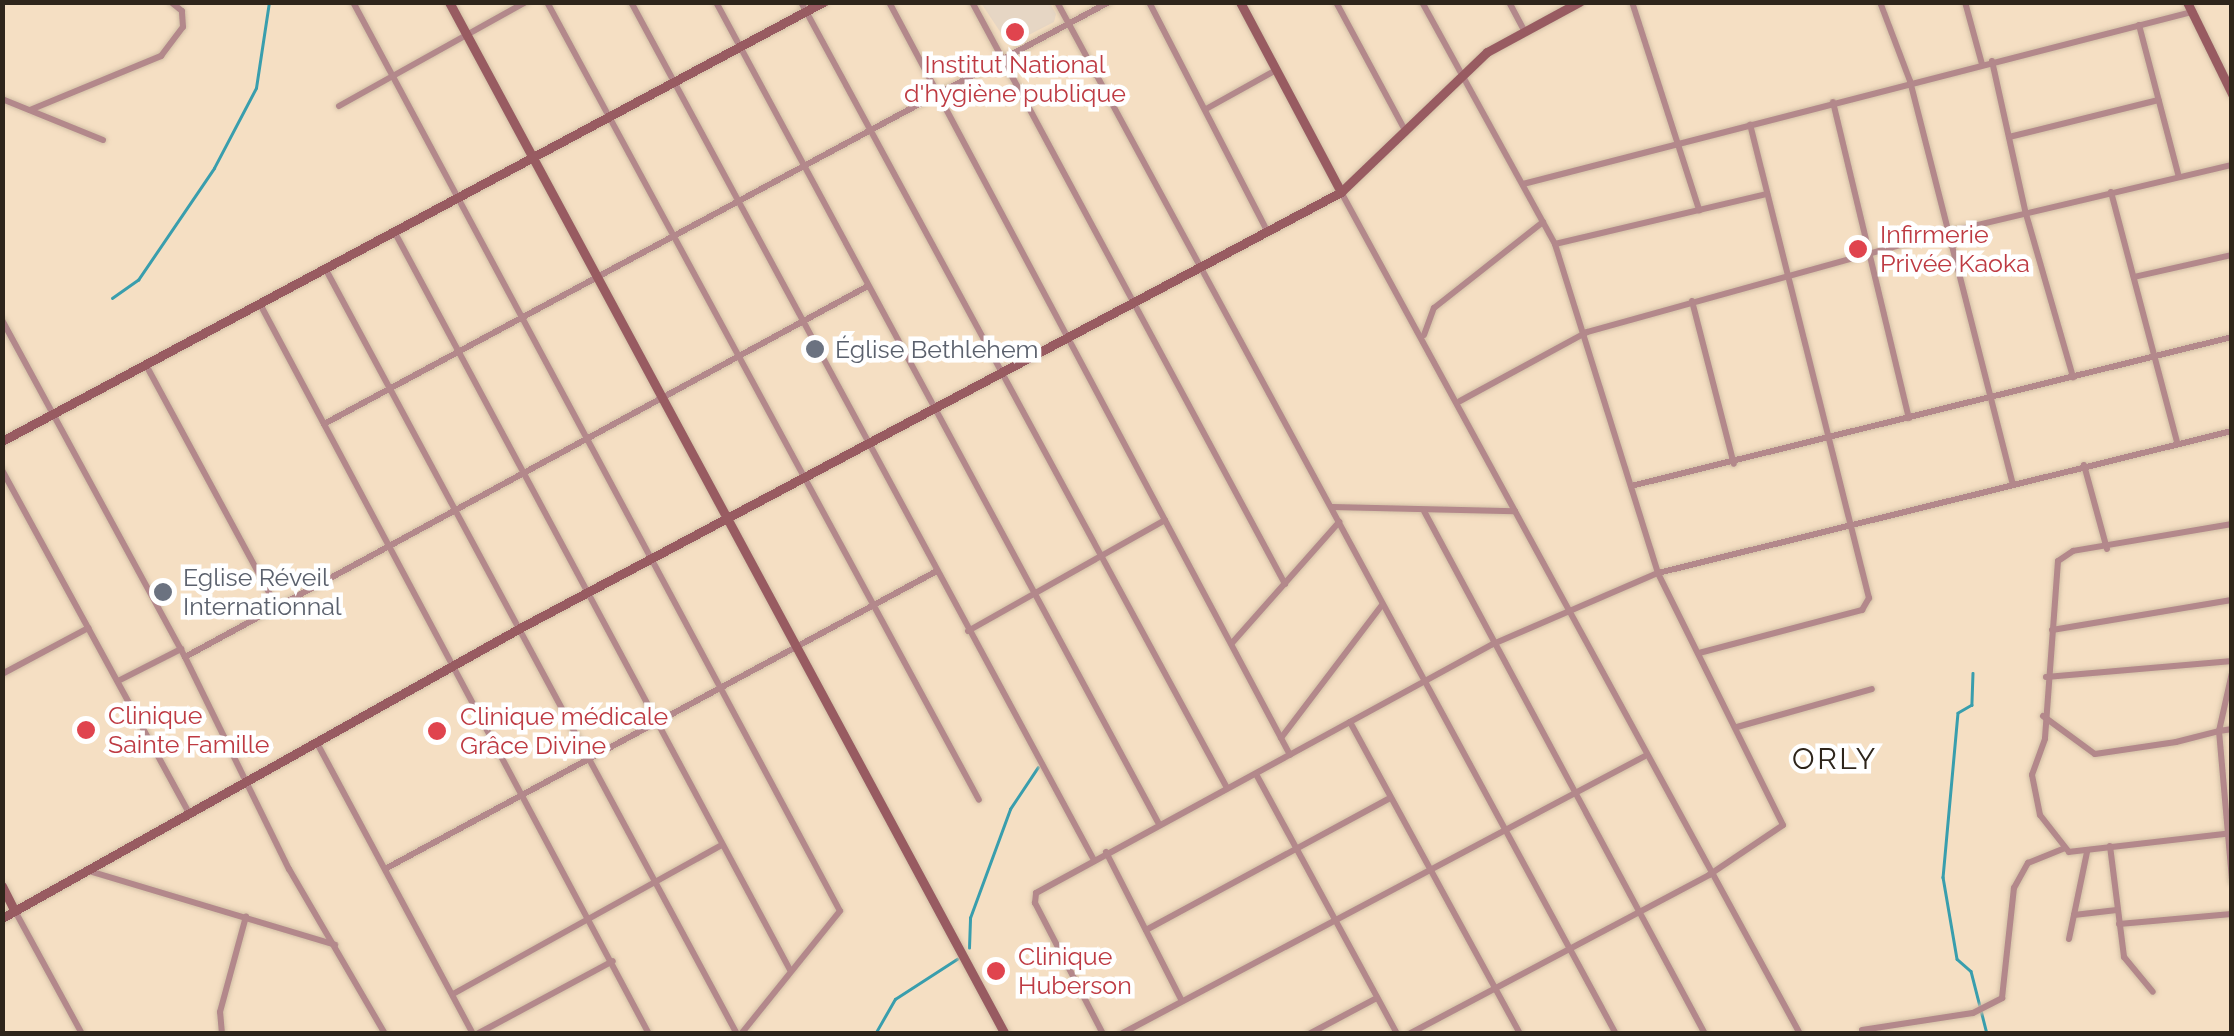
<!DOCTYPE html>
<meta charset="utf-8">
<style>
body{margin:0}
#map{position:relative;width:2234px;height:1036px;overflow:hidden;background:#f5dfc3;font-family:Raleway,sans-serif}
div>[style]{position:absolute}
[style*='--x']{left:calc(var(--x)*1px);top:calc(var(--y)*1px);width:calc(var(--w)*1px);rotate:calc(var(--a)*1deg)}
.medical>*{inset:0;background:#e6d6c4}
.stream>*{height:2.5px;margin:-1.25px;padding:0 1.25px;transform-origin:1.25px;border-radius:1.25px;background:#399ead}
.roads{filter:drop-shadow(0 0 2px #d1bea5) drop-shadow(0 0 2px #d1bea5)}
.street>*{height:6px;margin:-3px;padding:0 3px;transform-origin:3px;border-radius:3px;background:#b3888b}
.secondary>*{height:9px;margin:-4.5px;padding:0 4.5px;transform-origin:4.5px;border-radius:4.5px;background:#985b61}
.dots>*{width:28px;height:28px;translate:-50% -50%;box-sizing:border-box;border:5px solid #fff;border-radius:50%}
span{translate:-50% -50%;white-space:nowrap;text-align:center;line-height:1.15;-webkit-text-stroke:9px #fff;paint-order:stroke}
.health-label{font-size:25px;color:#be3a42}
.left{translate:0 -50%;text-align:left}
.worship-label{font-size:25px;color:#5b616d}
.quarter-label{font-size:30px;color:#2e251b;letter-spacing:2.5px}
.frame{position:absolute;inset:0;border:5px solid #2e251b;pointer-events:none}
</style>
<div id="map">
<div class="medical">
<div style="clip-path:polygon(981px 3px,1050px 3px,1056px 14px,1054px 22px,1009px 45px)"></div>
</div>
<div class="stream">
<div style="--x:112;--y:298;--w:32;--a:-35"></div>
<div style="--x:138;--y:280;--w:135;--a:-55.8"></div>
<div style="--x:214;--y:168;--w:90;--a:-62.3"></div>
<div style="--x:256;--y:88;--w:87;--a:-81.4"></div>
<div style="--x:1973;--y:673;--w:32;--a:92"></div>
<div style="--x:1972;--y:705;--w:16;--a:150"></div>
<div style="--x:1958;--y:713;--w:165;--a:95.2"></div>
<div style="--x:1943;--y:877;--w:83;--a:80.3"></div>
<div style="--x:1957;--y:959;--w:18;--a:41"></div>
<div style="--x:1971;--y:971;--w:65;--a:75.7"></div>
<div style="--x:969;--y:948;--w:30;--a:-88"></div>
<div style="--x:970;--y:918;--w:116;--a:-69.8"></div>
<div style="--x:1010;--y:809;--w:50;--a:-56.3"></div>
<div style="--x:875;--y:1034;--w:40;--a:-60.3"></div>
<div style="--x:895;--y:999;--w:74;--a:-32.8"></div>
</div>
<div class="roads">
<div class="street">
<div style="--x:353;--y:2;--w:1031;--a:61.82"></div>
<div style="--x:840;--y:911;--w:158;--a:128.8"></div>
<div style="--x:547;--y:2;--w:907;--a:61.57"></div>
<div style="--x:631;--y:2;--w:975;--a:61.65"></div>
<div style="--x:716;--y:2;--w:934;--a:61.68"></div>
<div style="--x:801;--y:2;--w:894;--a:61.54"></div>
<div style="--x:889;--y:2;--w:853;--a:61.96"></div>
<div style="--x:972;--y:2;--w:661;--a:61.73"></div>
<div style="--x:1057;--y:2;--w:1174;--a:61.56"></div>
<div style="--x:1149;--y:2;--w:255;--a:62.7"></div>
<div style="--x:1336;--y:2;--w:148;--a:61.7"></div>
<div style="--x:1509;--y:2;--w:30;--a:62"></div>
<div style="--x:1632;--y:2;--w:219;--a:72.1"></div>
<div style="--x:1880;--y:2;--w:85;--a:69.2"></div>
<div style="--x:1910;--y:81;--w:416;--a:75.7"></div>
<div style="--x:1965;--y:2;--w:64;--a:74.7"></div>
<div style="--x:2139;--y:25;--w:157;--a:75.3"></div>
<div style="--x:1992;--y:61;--w:157;--a:77.5"></div>
<div style="--x:2026;--y:214;--w:170;--a:73.9"></div>
<div style="--x:2;--y:99;--w:109;--a:22.1"></div>
<div style="--x:1833;--y:102;--w:325;--a:76.5"></div>
<div style="--x:339;--y:106;--w:214;--a:-29.1"></div>
<div style="--x:1206;--y:109;--w:80;--a:-29.1"></div>
<div style="--x:30;--y:110;--w:142;--a:-22.4"></div>
<div style="--x:161;--y:56;--w:36;--a:-53"></div>
<div style="--x:183;--y:27;--w:16;--a:-94"></div>
<div style="--x:182;--y:11;--w:14;--a:-141"></div>
<div style="--x:2009;--y:137;--w:154;--a:-13.9"></div>
<div style="--x:1523;--y:184;--w:691;--a:-14.42"></div>
<div style="--x:1341;--y:192;--w:959;--a:61.4"></div>
<div style="--x:2111;--y:192;--w:258;--a:75.2"></div>
<div style="--x:394;--y:231;--w:838;--a:61.81"></div>
<div style="--x:1555;--y:244;--w:218;--a:-13.3"></div>
<div style="--x:325;--y:268;--w:870;--a:61.73"></div>
<div style="--x:2134;--y:277;--w:100;--a:-12.7"></div>
<div style="--x:1692;--y:301;--w:168;--a:75.6"></div>
<div style="--x:260;--y:304;--w:827;--a:61.95"></div>
<div style="--x:2;--y:320;--w:383;--a:61.5"></div>
<div style="--x:185;--y:657;--w:236;--a:63.9"></div>
<div style="--x:289;--y:869;--w:191;--a:59.8"></div>
<div style="--x:1424;--y:335;--w:29;--a:-70"></div>
<div style="--x:1434;--y:308;--w:139;--a:-38.3"></div>
<div style="--x:146;--y:365;--w:275;--a:61.6"></div>
<div style="--x:1460;--y:401;--w:145;--a:-28.5"></div>
<div style="--x:1587;--y:332;--w:375;--a:-15.5"></div>
<div style="--x:1948;--y:232;--w:292;--a:-13.3"></div>
<div style="--x:324;--y:424;--w:891;--a:-28.26"></div>
<div style="--x:2084;--y:465;--w:87;--a:74.7"></div>
<div style="--x:2;--y:470;--w:391;--a:61.4"></div>
<div style="--x:1631;--y:486;--w:619;--a:-13.92"></div>
<div style="--x:1332;--y:507;--w:183;--a:1.3"></div>
<div style="--x:1424;--y:511;--w:594;--a:61.75"></div>
<div style="--x:2232;--y:524;--w:161;--a:170.4"></div>
<div style="--x:2073;--y:551;--w:18;--a:146"></div>
<div style="--x:2058;--y:561;--w:178;--a:94.2"></div>
<div style="--x:2045;--y:739;--w:38;--a:110"></div>
<div style="--x:2032;--y:775;--w:41;--a:78.7"></div>
<div style="--x:2040;--y:815;--w:47;--a:51.9"></div>
<div style="--x:2069;--y:852;--w:164;--a:-6.6"></div>
<div style="--x:2052;--y:630;--w:182;--a:-9.5"></div>
<div style="--x:968;--y:631;--w:226;--a:-29.4"></div>
<div style="--x:1232;--y:643;--w:162;--a:-48.5"></div>
<div style="--x:1699;--y:653;--w:169;--a:-14.8"></div>
<div style="--x:1862;--y:610;--w:14;--a:-60"></div>
<div style="--x:1869;--y:598;--w:488;--a:-104.1"></div>
<div style="--x:185;--y:657;--w:777;--a:-28.51"></div>
<div style="--x:2;--y:674;--w:98;--a:-28.1"></div>
<div style="--x:2046;--y:677;--w:187;--a:-4.9"></div>
<div style="--x:118;--y:681;--w:71;--a:-26.9"></div>
<div style="--x:2043;--y:716;--w:64;--a:36.2"></div>
<div style="--x:2095;--y:754;--w:82;--a:-8.4"></div>
<div style="--x:2176;--y:742;--w:44;--a:-14.3"></div>
<div style="--x:2219;--y:731;--w:59;--a:-77.4"></div>
<div style="--x:1350;--y:722;--w:355;--a:61.4"></div>
<div style="--x:1737;--y:727;--w:140;--a:-15.7"></div>
<div style="--x:2232;--y:729;--w:13;--a:171"></div>
<div style="--x:2219;--y:731;--w:151;--a:85"></div>
<div style="--x:1281;--y:738;--w:167;--a:-52.8"></div>
<div style="--x:317;--y:743;--w:330;--a:61.8"></div>
<div style="--x:1256;--y:774;--w:296;--a:61.5"></div>
<div style="--x:2110;--y:846;--w:112;--a:82.8"></div>
<div style="--x:2124;--y:957;--w:45;--a:50.4"></div>
<div style="--x:1106;--y:852;--w:167;--a:63"></div>
<div style="--x:385;--y:869;--w:625;--a:-28.37"></div>
<div style="--x:89;--y:871;--w:257;--a:16.7"></div>
<div style="--x:15;--y:911;--w:140;--a:61.4"></div>
<div style="--x:2074;--y:915;--w:43;--a:-6.6"></div>
<div style="--x:2119;--y:924;--w:113;--a:-5.1"></div>
<div style="--x:1146;--y:930;--w:277;--a:-28.4"></div>
<div style="--x:2069;--y:939;--w:89;--a:-78.3"></div>
<div style="--x:453;--y:994;--w:308;--a:-29"></div>
<div style="--x:1862;--y:1030;--w:112;--a:-8.7"></div>
<div style="--x:1973;--y:1013;--w:33;--a:-27"></div>
<div style="--x:2002;--y:998;--w:111;--a:-83.8"></div>
<div style="--x:2014;--y:888;--w:29;--a:-61"></div>
<div style="--x:2028;--y:863;--w:40;--a:-22"></div>
<div style="--x:222;--y:1034;--w:22;--a:-95"></div>
<div style="--x:220;--y:1012;--w:99;--a:-74.8"></div>
<div style="--x:477;--y:1034;--w:154;--a:-28.2"></div>
<div style="--x:1103;--y:1034;--w:148;--a:-117.4"></div>
<div style="--x:1035;--y:903;--w:10;--a:-84"></div>
<div style="--x:1036;--y:893;--w:520;--a:-28.58"></div>
<div style="--x:1493;--y:644;--w:180;--a:-23.3"></div>
<div style="--x:1658;--y:573;--w:591;--a:-13.9"></div>
<div style="--x:1121;--y:1034;--w:593;--a:-27.95"></div>
<div style="--x:1309;--y:1034;--w:77;--a:-27.9"></div>
<div style="--x:1409;--y:1034;--w:340;--a:-27.9"></div>
<div style="--x:1709;--y:875;--w:89;--a:-34"></div>
<div style="--x:1783;--y:825;--w:281;--a:-116.4"></div>
<div style="--x:1658;--y:573;--w:345;--a:-107.4"></div>
<div style="--x:1555;--y:244;--w:276;--a:-118.8"></div>
</div>
<div class="secondary">
<div style="--x:449;--y:2;--w:1172;--a:61.69"></div>
<div style="--x:1240;--y:2;--w:215;--a:62"></div>
<div style="--x:2187;--y:2;--w:102;--a:63.9"></div>
<div style="--x:2;--y:441;--w:931;--a:-28.13"></div>
<div style="--x:2;--y:886;--w:28;--a:63"></div>
<div style="--x:2;--y:918;--w:594;--a:-29.24"></div>
<div style="--x:520;--y:628;--w:930;--a:-27.97"></div>
<div style="--x:1341;--y:192;--w:202;--a:-43.8"></div>
<div style="--x:1487;--y:52;--w:105;--a:-28.5"></div>
</div>
</div>
<div class="dots">
<div style="left:1015px;top:32px;background:#e0444e"></div>
<div style="left:1858px;top:249px;background:#e0444e"></div>
<div style="left:815px;top:349px;background:#6b7280"></div>
<div style="left:163px;top:592px;background:#6b7280"></div>
<div style="left:86px;top:730px;background:#e0444e"></div>
<div style="left:437px;top:731px;background:#e0444e"></div>
<div style="left:996px;top:971px;background:#e0444e"></div>
</div>
<div class="health-label">
<span style="left:1015px;top:79px">Institut National<br>d'hygiène publique</span>
<span class="left" style="left:1880px;top:249px">Infirmerie<br>Privée Kaoka</span>
<span class="left" style="left:108px;top:730px">Clinique<br>Sainte Famille</span>
<span class="left" style="left:460px;top:731px">Clinique médicale<br>Grâce Divine</span>
<span class="left" style="left:1018px;top:971px">Clinique<br>Huberson</span>
</div>
<div class="worship-label">
<span class="left" style="left:835px;top:349px">Église Bethlehem</span>
<span class="left" style="left:183px;top:592px">Eglise Réveil<br>Internationnal</span>
</div>
<div class="quarter-label">
<span style="left:1835px;top:759px">ORLY</span>
</div>
<div class="frame"></div>
</div>
